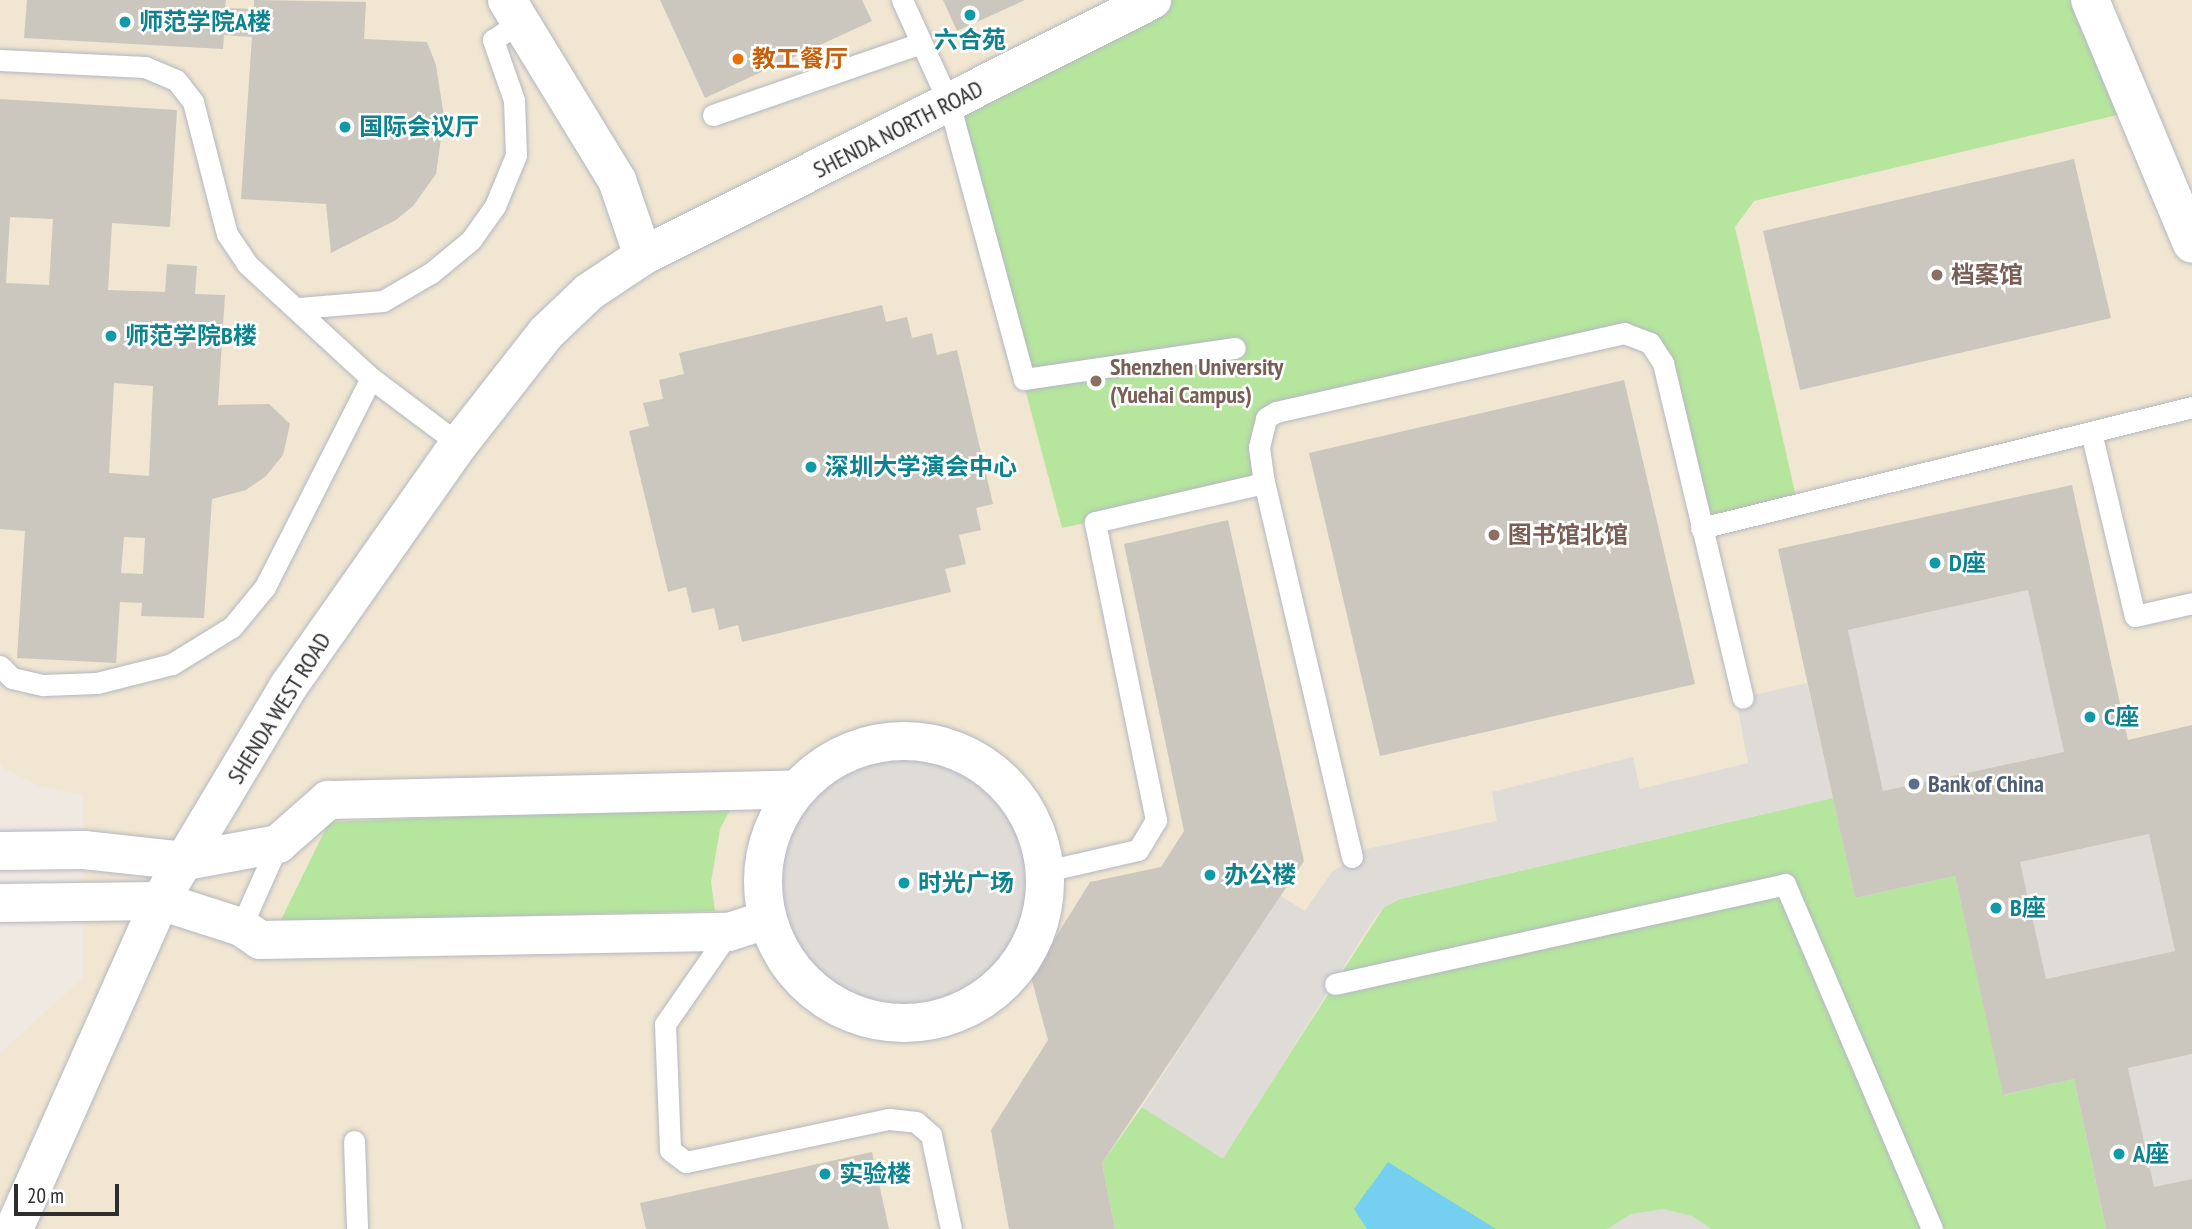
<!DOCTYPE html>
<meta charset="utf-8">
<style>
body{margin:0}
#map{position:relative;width:2192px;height:1229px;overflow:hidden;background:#efe9e1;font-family:"PT Sans Narrow","Noto Sans SC",sans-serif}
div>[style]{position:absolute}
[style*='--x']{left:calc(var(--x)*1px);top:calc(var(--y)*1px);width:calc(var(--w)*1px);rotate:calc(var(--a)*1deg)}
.education>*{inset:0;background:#f0e6d1}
.green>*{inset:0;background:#b6e59e}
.plaza>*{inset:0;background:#dfdcd8}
.round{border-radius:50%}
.water>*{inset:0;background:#75cff0}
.building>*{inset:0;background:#cbc7bf}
.roads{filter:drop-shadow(0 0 2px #b4b7c1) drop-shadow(0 0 2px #b4b7c1)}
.service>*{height:21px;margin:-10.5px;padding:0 10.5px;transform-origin:10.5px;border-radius:10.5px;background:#fff}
.minor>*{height:38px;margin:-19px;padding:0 19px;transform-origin:19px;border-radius:19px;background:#fff}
.minor>.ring{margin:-19px;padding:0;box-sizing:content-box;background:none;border:38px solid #fff;border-radius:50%}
.dots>*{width:19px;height:19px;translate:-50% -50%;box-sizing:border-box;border:4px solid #fff;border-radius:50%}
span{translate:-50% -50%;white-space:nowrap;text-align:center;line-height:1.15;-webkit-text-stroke:5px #fff;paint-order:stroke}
.culture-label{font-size:24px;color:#0d838f;font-weight:700}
.left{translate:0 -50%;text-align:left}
.food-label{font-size:24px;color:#c56008;font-weight:700}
.street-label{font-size:24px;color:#2e2e2e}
.education-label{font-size:24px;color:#785e54;font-weight:700}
.service-label{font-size:24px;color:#4e5e75;font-weight:700}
.scale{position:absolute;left:14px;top:1184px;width:105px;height:32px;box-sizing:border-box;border:4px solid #2e2e2e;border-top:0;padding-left:9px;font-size:21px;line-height:24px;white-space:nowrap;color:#2e2e2e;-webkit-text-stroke:5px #fff;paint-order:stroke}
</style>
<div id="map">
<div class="education">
<div style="clip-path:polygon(0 0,2192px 0,2192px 1229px,0 1229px,0 1053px,83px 978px,84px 850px,83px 795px,40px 786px,4px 769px,0 762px)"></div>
</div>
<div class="green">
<div style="clip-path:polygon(1152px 0,2090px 0,2134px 111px,1754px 201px,1735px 227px,1798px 506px,1701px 528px,1663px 363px,1624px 333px,1266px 419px,1264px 483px,1062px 528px,949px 103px)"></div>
<div style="clip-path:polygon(1833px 798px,1855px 898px,1955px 876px,2004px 1095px,2074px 1079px,2106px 1229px,1115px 1229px,1102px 1163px,1142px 1107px,1223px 1158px,1384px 907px,1400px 899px)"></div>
<div style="clip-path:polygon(732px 806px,720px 829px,711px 882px,715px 911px,280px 922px,329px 822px)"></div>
</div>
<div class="plaza">
<div style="clip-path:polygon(2028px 590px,2064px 752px,1883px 791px,1848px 630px)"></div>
<div style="clip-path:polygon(1807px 683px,1833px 798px,1400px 899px,1384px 907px,1372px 922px,1223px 1159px,1142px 1107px,1279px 895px,1305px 911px,1332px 872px,1367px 849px,1497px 821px,1492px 792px,1633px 757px,1640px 789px,1748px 763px,1736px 699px)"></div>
<div class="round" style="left:763px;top:741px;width:282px;height:282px"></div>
<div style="clip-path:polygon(2149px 834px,2175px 951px,2046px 979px,2020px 862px)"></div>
<div style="clip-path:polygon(2192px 1054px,2192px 1179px,2154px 1187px,2128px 1068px)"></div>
<div style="clip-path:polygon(1663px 1209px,1692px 1216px,1712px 1229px,1607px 1229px,1631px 1214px)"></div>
</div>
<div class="water">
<div style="clip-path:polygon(1388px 1162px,1496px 1229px,1367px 1229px,1354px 1209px)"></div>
</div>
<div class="building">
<div style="clip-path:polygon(27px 0,226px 0,225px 8px,254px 9px,254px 0,366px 2px,364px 39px,427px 42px,436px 65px,444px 117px,436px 174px,413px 206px,396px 220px,331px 253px,326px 204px,241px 199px,252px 37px,224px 35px,223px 49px,24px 38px)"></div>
<div style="clip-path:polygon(660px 0,862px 0,872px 21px,705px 98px)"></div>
<div style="clip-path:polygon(943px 0,1025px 0,957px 31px)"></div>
<div style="clip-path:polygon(evenodd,0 99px,177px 110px,170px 227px,112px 223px,108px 290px,165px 292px,167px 264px,197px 266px,195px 294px,225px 295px,218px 405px,269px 404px,290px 424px,283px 455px,266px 476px,246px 490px,212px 499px,204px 618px,141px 616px,142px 603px,120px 602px,116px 663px,17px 658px,25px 531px,0 529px,0 99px,10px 217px,53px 219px,49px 285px,6px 283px,10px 217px,0 99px,114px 383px,153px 386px,149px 476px,109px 473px,114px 383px,0 99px,124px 537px,145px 538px,143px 574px,121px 573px,124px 537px)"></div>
<div style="clip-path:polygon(2074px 159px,2111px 318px,1800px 390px,1763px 231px)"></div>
<div style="clip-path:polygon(882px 305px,886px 322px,907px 317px,912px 338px,932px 333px,937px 355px,957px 350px,993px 504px,976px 508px,981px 530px,959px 535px,966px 564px,945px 569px,951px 592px,742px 642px,738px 625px,719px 630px,714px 608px,692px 613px,686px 587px,668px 592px,629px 431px,649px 426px,643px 403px,663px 399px,659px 380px,684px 374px,679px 353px)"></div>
<div style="clip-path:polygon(1624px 380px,1695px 684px,1380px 756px,1309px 453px)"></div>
<div style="clip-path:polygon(evenodd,2072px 485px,2128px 740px,2192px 725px,2192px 1054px,2128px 1068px,2154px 1187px,2192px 1179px,2192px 1229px,2106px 1229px,2074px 1079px,2003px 1095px,1955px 876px,1855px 898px,1778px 549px,2072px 485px,2028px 590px,2064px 752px,1883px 791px,1848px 630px,2028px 590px,2072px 485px,2149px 834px,2175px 951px,2046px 979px,2020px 862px,2149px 834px)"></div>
<div style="clip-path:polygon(1228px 520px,1304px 861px,1102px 1163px,1115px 1229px,1009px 1229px,991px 1130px,1048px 1040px,1031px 977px,1090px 882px,1161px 867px,1184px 831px,1124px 544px)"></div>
<div style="clip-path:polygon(872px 1152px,889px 1229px,646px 1229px,640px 1203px)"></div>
</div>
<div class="roads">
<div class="service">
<div style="--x:902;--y:0;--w:113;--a:65.5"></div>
<div style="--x:949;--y:103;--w:286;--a:74.8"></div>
<div style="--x:1024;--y:379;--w:213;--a:-8.4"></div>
<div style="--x:0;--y:60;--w:145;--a:2.8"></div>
<div style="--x:145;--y:67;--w:34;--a:23"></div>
<div style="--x:176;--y:80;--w:28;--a:52"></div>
<div style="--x:193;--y:102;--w:136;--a:75.6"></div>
<div style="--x:227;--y:234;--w:36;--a:56"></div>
<div style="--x:247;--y:264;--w:168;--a:42.6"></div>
<div style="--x:371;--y:378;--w:110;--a:36.9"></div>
<div style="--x:713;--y:115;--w:220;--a:-19.1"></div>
<div style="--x:299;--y:308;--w:84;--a:-4.8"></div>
<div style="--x:383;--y:301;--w:56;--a:-30.3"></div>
<div style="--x:431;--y:273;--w:52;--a:-39.5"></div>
<div style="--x:471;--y:240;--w:42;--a:-54.8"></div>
<div style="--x:495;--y:206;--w:55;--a:-67.6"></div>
<div style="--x:516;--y:155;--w:55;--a:-92.1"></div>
<div style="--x:514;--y:100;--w:64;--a:-109.3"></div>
<div style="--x:493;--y:40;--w:34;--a:-34"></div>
<div style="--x:2091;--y:432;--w:189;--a:76.6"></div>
<div style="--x:2135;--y:616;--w:58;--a:-12.8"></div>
<div style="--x:1701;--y:528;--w:506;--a:-13.84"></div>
<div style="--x:0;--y:666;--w:17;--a:45"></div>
<div style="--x:12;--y:678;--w:32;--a:13"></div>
<div style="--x:43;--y:685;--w:54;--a:-2.1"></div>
<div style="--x:97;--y:683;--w:77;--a:-14.2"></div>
<div style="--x:172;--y:664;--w:70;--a:-31.7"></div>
<div style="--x:232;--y:627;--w:52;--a:-50.5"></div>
<div style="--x:265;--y:587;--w:234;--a:-63.1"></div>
<div style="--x:1352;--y:857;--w:384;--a:-103.2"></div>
<div style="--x:1264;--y:483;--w:36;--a:-98"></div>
<div style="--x:1259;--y:447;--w:30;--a:-76"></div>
<div style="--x:1266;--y:418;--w:12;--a:-31"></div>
<div style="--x:1276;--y:412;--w:357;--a:-12.8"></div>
<div style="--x:1624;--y:333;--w:28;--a:21"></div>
<div style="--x:1650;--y:343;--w:24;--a:57"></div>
<div style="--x:1663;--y:363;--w:344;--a:76.6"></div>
<div style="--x:1046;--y:871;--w:94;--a:-12.9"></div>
<div style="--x:1138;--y:850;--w:35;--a:-59"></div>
<div style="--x:1156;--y:820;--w:304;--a:-101.6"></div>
<div style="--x:1095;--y:522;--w:173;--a:-13"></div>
<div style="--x:241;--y:927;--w:91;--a:-66"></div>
<div style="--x:729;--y:932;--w:112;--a:124.8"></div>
<div style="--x:665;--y:1024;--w:126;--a:87.7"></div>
<div style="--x:670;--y:1150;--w:20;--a:37"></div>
<div style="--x:686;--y:1162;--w:208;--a:-12"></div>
<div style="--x:889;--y:1119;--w:27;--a:6"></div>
<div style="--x:916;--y:1122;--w:20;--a:41"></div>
<div style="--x:931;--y:1135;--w:96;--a:78"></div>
<div style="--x:1335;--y:984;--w:461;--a:-12.5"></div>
<div style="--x:1785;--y:884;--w:375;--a:66.9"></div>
<div style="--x:354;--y:1141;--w:88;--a:88"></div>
</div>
<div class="minor">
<div style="--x:507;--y:0;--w:211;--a:58.6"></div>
<div style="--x:617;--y:180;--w:80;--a:71.1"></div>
<div style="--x:2090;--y:0;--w:264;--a:67.3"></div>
<div class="ring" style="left:763px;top:741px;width:244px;height:244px"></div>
<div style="--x:0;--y:851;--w:84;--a:-0.7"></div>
<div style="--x:84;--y:850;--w:103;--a:6.2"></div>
<div style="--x:186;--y:861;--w:94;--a:-10.5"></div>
<div style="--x:278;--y:844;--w:67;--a:-41.3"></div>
<div style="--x:328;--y:800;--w:469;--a:-1.3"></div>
<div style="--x:0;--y:903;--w:160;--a:-0.7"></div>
<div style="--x:160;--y:901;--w:85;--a:17.8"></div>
<div style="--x:241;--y:927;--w:23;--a:34"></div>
<div style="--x:260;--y:940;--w:469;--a:-1"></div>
<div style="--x:729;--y:932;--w:40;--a:-18"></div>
<div style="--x:14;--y:1229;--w:359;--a:-66"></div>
<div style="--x:160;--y:901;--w:249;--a:-59.1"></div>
<div style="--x:288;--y:687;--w:297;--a:-54.9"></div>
<div style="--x:459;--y:444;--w:141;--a:-51.9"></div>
<div style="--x:546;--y:333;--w:59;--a:-43.6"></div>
<div style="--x:589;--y:292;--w:65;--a:-33.7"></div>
<div style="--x:643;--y:256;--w:570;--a:-26.7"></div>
</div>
</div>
<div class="dots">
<div style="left:970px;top:15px;background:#0f9aa8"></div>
<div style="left:125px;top:22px;background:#0f9aa8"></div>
<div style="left:738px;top:59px;background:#e8710a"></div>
<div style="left:345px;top:127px;background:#0f9aa8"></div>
<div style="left:1937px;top:275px;background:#8d6e63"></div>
<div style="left:111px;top:336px;background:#0f9aa8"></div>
<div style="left:1096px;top:381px;background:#8d6e63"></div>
<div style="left:811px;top:467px;background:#0f9aa8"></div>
<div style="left:1494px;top:535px;background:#8d6e63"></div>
<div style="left:1935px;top:563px;background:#0f9aa8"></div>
<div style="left:2090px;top:717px;background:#0f9aa8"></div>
<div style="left:1914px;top:784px;background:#5c6f8a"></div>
<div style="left:1210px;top:875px;background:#0f9aa8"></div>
<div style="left:904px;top:883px;background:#0f9aa8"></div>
<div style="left:1996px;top:908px;background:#0f9aa8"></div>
<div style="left:2119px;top:1154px;background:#0f9aa8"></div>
<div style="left:825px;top:1174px;background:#0f9aa8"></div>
</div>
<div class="culture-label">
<span class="left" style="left:139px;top:22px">师范学院A楼</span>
<span style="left:970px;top:40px">六合苑</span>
<span class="left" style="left:359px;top:127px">国际会议厅</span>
<span class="left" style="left:125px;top:336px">师范学院B楼</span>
<span class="left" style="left:825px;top:467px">深圳大学演会中心</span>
<span class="left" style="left:1949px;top:563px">D座</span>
<span class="left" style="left:2104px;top:717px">C座</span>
<span class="left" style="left:1224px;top:875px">办公楼</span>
<span class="left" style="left:918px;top:883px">时光广场</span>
<span class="left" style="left:2010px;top:908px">B座</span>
<span class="left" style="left:2133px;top:1154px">A座</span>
<span class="left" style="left:839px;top:1174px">实验楼</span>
</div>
<div class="food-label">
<span class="left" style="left:752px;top:59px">教工餐厅</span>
</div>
<div class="street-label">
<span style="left:898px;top:129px;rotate:-27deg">SHENDA NORTH ROAD</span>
<span style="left:279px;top:708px;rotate:-58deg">SHENDA WEST ROAD</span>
</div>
<div class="education-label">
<span class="left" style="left:1951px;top:275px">档案馆</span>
<span class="left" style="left:1110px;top:381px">Shenzhen University<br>(Yuehai Campus)</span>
<span class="left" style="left:1508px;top:535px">图书馆北馆</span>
</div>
<div class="service-label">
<span class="left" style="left:1928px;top:784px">Bank of China</span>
</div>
<div class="scale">20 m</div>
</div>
